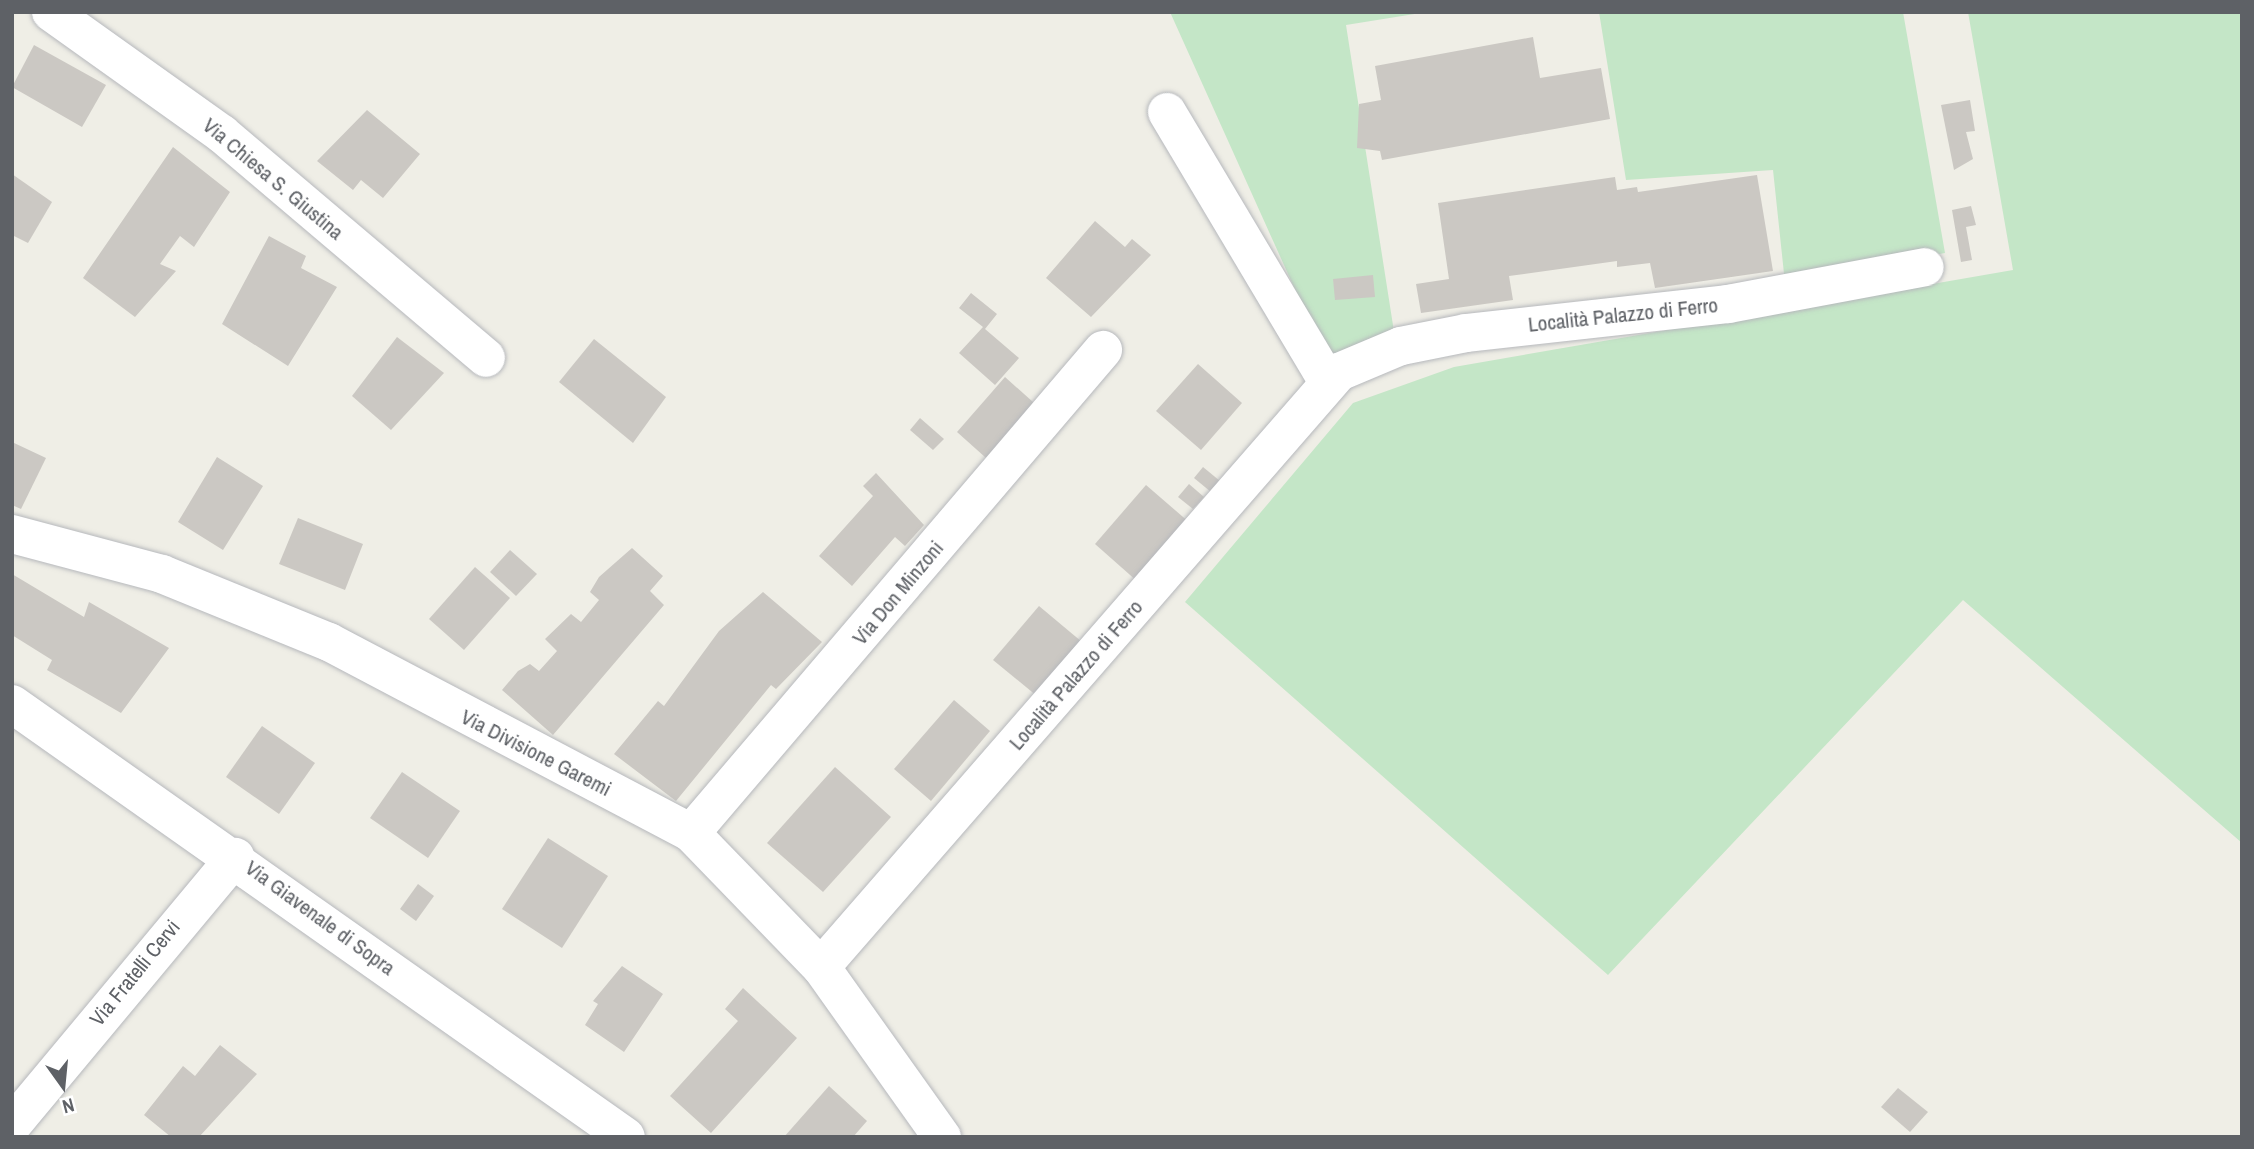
<!DOCTYPE html>
<meta charset="utf-8">
<style>
body{margin:0}
#map{position:relative;width:2254px;height:1149px;overflow:hidden;background:#efeee6;font-family:"Archivo Narrow",sans-serif}
div>[style]{position:absolute}
[style*='--x']{left:calc(var(--x)*1px);top:calc(var(--y)*1px);width:calc(var(--w)*1px);rotate:calc(var(--a)*1deg)}
.green>*{inset:0;background:#c4e6c7}
.building>*{inset:0;background:#cbc8c3}
.roads{filter:drop-shadow(0 0 2px #b6b8bc) drop-shadow(0 0 2px #b6b8bc)}
.minor>*{height:38px;margin:-19px;padding:0 19px;transform-origin:19px;border-radius:19px;background:#fff}
span{translate:-50% -50%;white-space:nowrap;text-align:center;line-height:1.15;-webkit-text-stroke:5px #fff;paint-order:stroke}
.street-label{font-size:21px;color:#5e6166}
.frame{position:absolute;inset:0;border:14px solid #5e6166;pointer-events:none}
.north{position:absolute;left:28px;top:1051px;width:70px;height:70px;-webkit-text-stroke:5px #fff;paint-order:stroke;rotate:165deg;font-size:19px;font-weight:700;line-height:28px;text-align:center;color:#5e6166}
.north::after{content:'';display:block;margin:auto;width:24px;height:32px;background:#5e6166;clip-path:polygon(50% 0,100% 100%,50% 72%,0 100%)}
</style>
<div id="map">
<div class="green">
<div style="clip-path:polygon(1170px 12px,1427px 12px,1346px 25px,1395px 338px,1329px 365px)"></div>
<div style="clip-path:polygon(1599px 12px,1903px 12px,1945px 253px,1785px 283px,1773px 170px,1626px 180px)"></div>
<div style="clip-path:polygon(1968px 12px,2242px 12px,2242px 843px,1963px 600px,1608px 975px,1185px 602px,1353px 403px,1454px 367px,2013px 270px)"></div>
</div>
<div class="building">
<div style="clip-path:polygon(1533px 37px,1540px 78px,1601px 68px,1610px 119px,1382px 160px,1380px 151px,1357px 148px,1359px 104px,1381px 100px,1375px 66px)"></div>
<div style="clip-path:polygon(34px 45px,106px 85px,82px 127px,12px 87px)"></div>
<div style="clip-path:polygon(1970px 100px,1975px 131px,1966px 132px,1973px 159px,1954px 170px,1941px 105px)"></div>
<div style="clip-path:polygon(367px 110px,420px 154px,383px 198px,361px 180px,353px 190px,317px 161px)"></div>
<div style="clip-path:polygon(173px 147px,230px 192px,194px 247px,180px 236px,160px 264px,176px 271px,135px 317px,83px 278px)"></div>
<div style="clip-path:polygon(12px 174px,52px 202px,28px 243px,12px 235px)"></div>
<div style="clip-path:polygon(1757px 175px,1773px 271px,1655px 288px,1650px 263px,1617px 267px,1617px 261px,1509px 276px,1513px 300px,1421px 313px,1416px 284px,1449px 279px,1438px 203px,1615px 177px,1617px 190px,1637px 187px,1638px 192px)"></div>
<div style="clip-path:polygon(1971px 206px,1976px 225px,1966px 227px,1972px 260px,1961px 262px,1952px 210px)"></div>
<div style="clip-path:polygon(1095px 221px,1125px 247px,1132px 239px,1151px 255px,1091px 317px,1046px 278px)"></div>
<div style="clip-path:polygon(269px 236px,306px 256px,301px 268px,337px 287px,288px 366px,222px 324px)"></div>
<div style="clip-path:polygon(1373px 275px,1375px 297px,1335px 300px,1333px 279px)"></div>
<div style="clip-path:polygon(971px 293px,997px 314px,985px 329px,1019px 358px,995px 385px,959px 353px,983px 327px,959px 308px)"></div>
<div style="clip-path:polygon(397px 337px,444px 373px,391px 430px,352px 396px)"></div>
<div style="clip-path:polygon(594px 339px,666px 397px,633px 443px,559px 382px)"></div>
<div style="clip-path:polygon(1198px 364px,1242px 403px,1201px 450px,1156px 411px)"></div>
<div style="clip-path:polygon(1005px 377px,1043px 411px,995px 466px,957px 432px)"></div>
<div style="clip-path:polygon(920px 418px,944px 439px,933px 450px,910px 430px)"></div>
<div style="clip-path:polygon(12px 442px,46px 458px,21px 509px,12px 505px)"></div>
<div style="clip-path:polygon(217px 457px,263px 486px,223px 550px,178px 522px)"></div>
<div style="clip-path:polygon(1203px 467px,1220px 481px,1211px 492px,1194px 478px)"></div>
<div style="clip-path:polygon(876px 473px,924px 525px,905px 546px,895px 537px,852px 586px,819px 556px,873px 496px,863px 486px)"></div>
<div style="clip-path:polygon(1189px 484px,1204px 497px,1193px 509px,1178px 497px)"></div>
<div style="clip-path:polygon(1146px 485px,1190px 523px,1138px 582px,1095px 544px)"></div>
<div style="clip-path:polygon(298px 518px,363px 544px,345px 590px,279px 564px)"></div>
<div style="clip-path:polygon(632px 548px,663px 576px,650px 591px,664px 605px,553px 735px,502px 690px,518px 671px,530px 664px,539px 671px,557px 651px,545px 639px,571px 614px,581px 622px,599px 600px,590px 592px,599px 577px)"></div>
<div style="clip-path:polygon(510px 550px,537px 574px,516px 596px,490px 572px)"></div>
<div style="clip-path:polygon(475px 567px,510px 598px,464px 650px,429px 619px)"></div>
<div style="clip-path:polygon(12px 574px,84px 617px,89px 602px,169px 648px,121px 713px,47px 670px,52px 660px,12px 635px)"></div>
<div style="clip-path:polygon(763px 592px,822px 642px,776px 689px,771px 685px,676px 801px,614px 754px,658px 701px,664px 706px,719px 631px)"></div>
<div style="clip-path:polygon(1039px 606px,1088px 647px,1043px 701px,993px 660px)"></div>
<div style="clip-path:polygon(954px 700px,990px 731px,931px 801px,894px 769px)"></div>
<div style="clip-path:polygon(262px 726px,315px 763px,279px 814px,226px 777px)"></div>
<div style="clip-path:polygon(835px 767px,891px 817px,823px 892px,767px 843px)"></div>
<div style="clip-path:polygon(402px 772px,460px 811px,428px 858px,370px 818px)"></div>
<div style="clip-path:polygon(548px 838px,608px 876px,562px 948px,502px 909px)"></div>
<div style="clip-path:polygon(418px 884px,434px 896px,416px 921px,400px 909px)"></div>
<div style="clip-path:polygon(622px 966px,663px 994px,624px 1052px,585px 1025px,598px 1004px,593px 1001px)"></div>
<div style="clip-path:polygon(743px 988px,797px 1038px,711px 1133px,670px 1096px,738px 1021px,725px 1009px)"></div>
<div style="clip-path:polygon(220px 1045px,257px 1074px,199px 1137px,171px 1137px,144px 1115px,183px 1066px,195px 1076px)"></div>
<div style="clip-path:polygon(829px 1086px,867px 1121px,853px 1137px,784px 1137px)"></div>
<div style="clip-path:polygon(1898px 1088px,1928px 1112px,1910px 1132px,1881px 1107px)"></div>
</div>
<div class="roads">
<div class="minor">
<div style="--x:51;--y:12;--w:210;--a:35.5"></div>
<div style="--x:222;--y:134;--w:346;--a:40.3"></div>
<div style="--x:1167;--y:112;--w:312;--a:59.2"></div>
<div style="--x:12;--y:534;--w:155;--a:14.9"></div>
<div style="--x:162;--y:574;--w:180;--a:22.2"></div>
<div style="--x:329;--y:642;--w:409;--a:27.8"></div>
<div style="--x:691;--y:833;--w:187;--a:45.9"></div>
<div style="--x:821;--y:967;--w:209;--a:54.6"></div>
<div style="--x:12;--y:704;--w:751;--a:35.19"></div>
<div style="--x:691;--y:833;--w:635;--a:-49.54"></div>
<div style="--x:821;--y:967;--w:789;--a:-48.96"></div>
<div style="--x:1339;--y:372;--w:67;--a:-22.8"></div>
<div style="--x:1401;--y:346;--w:66;--a:-11.3"></div>
<div style="--x:1466;--y:333;--w:264;--a:-6.3"></div>
<div style="--x:1728;--y:304;--w:200;--a:-10.6"></div>
<div style="--x:12;--y:1125;--w:349;--a:-50.2"></div>
</div>
</div>
<div class="street-label">
<span style="left:273px;top:179px;rotate:40deg">Via Chiesa S. Giustina</span>
<span style="left:1623px;top:315px;rotate:-6deg">Località Palazzo di Ferro</span>
<span style="left:898px;top:593px;rotate:-50deg">Via Don Minzoni</span>
<span style="left:1076px;top:675px;rotate:-49deg">Località Palazzo di Ferro</span>
<span style="left:536px;top:753px;rotate:27deg">Via Divisione Garemi</span>
<span style="left:320px;top:918px;rotate:36deg">Via Giavenale di Sopra</span>
<span style="left:135px;top:973px;rotate:-51deg">Via Fratelli Cervi</span>
</div>
<div class="frame"></div>
<div class="north">N</div>
</div>
